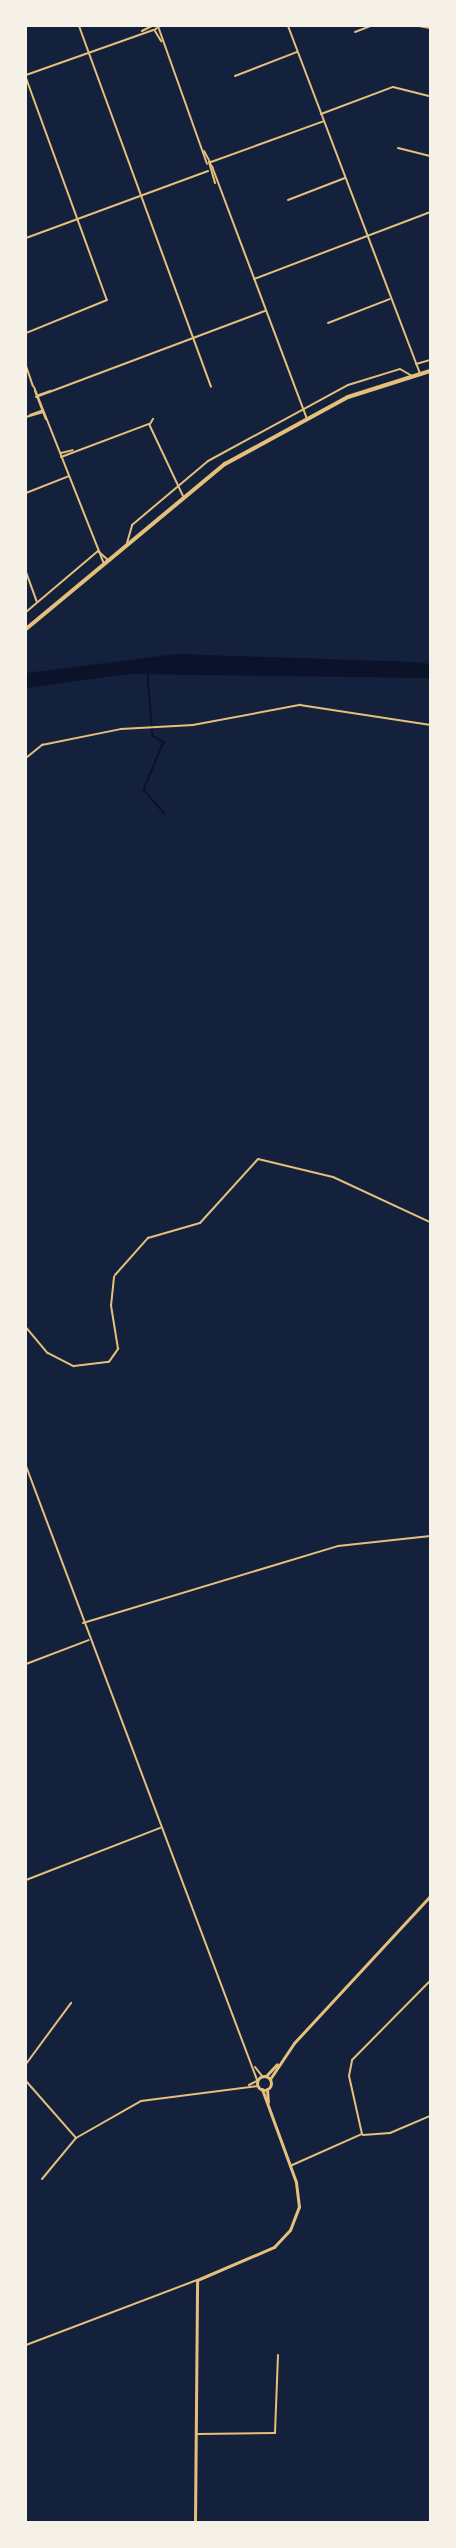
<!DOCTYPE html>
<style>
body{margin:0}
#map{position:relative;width:456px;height:2548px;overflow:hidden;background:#14213d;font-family:"Exo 2",sans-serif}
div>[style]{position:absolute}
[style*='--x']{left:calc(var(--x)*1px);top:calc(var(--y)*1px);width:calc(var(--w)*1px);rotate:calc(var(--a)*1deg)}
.water>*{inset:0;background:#0b132b}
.stream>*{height:1.5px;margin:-0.75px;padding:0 0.75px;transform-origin:0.75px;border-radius:0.75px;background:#0b132b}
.path>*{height:1.5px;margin:-0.75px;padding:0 0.75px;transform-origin:0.75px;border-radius:0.75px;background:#e5c07b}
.minor>*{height:2px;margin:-1px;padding:0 1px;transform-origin:1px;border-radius:1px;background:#e5c07b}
.tertiary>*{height:3px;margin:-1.5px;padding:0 1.5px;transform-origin:1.5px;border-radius:1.5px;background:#e5c07b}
.tertiary>.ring{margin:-1.5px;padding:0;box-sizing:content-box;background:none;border:3px solid #e5c07b;border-radius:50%}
.primary>*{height:4px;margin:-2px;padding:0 2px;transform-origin:2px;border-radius:2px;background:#e5c07b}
span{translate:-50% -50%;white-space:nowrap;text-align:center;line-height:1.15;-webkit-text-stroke:5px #f6f1e7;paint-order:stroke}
.frame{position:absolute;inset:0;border:27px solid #f6f1e7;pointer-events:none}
</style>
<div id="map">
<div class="water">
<div style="clip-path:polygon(177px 654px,416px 662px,430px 664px,430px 678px,129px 674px,26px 688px,26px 673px)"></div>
</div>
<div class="stream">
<div style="--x:148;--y:675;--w:61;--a:85.3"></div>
<div style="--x:153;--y:736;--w:13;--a:29"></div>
<div style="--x:164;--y:742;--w:52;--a:112.6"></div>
<div style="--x:144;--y:790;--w:32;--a:49"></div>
</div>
<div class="path">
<div style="--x:26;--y:758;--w:21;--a:-39"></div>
<div style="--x:42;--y:745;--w:81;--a:-11.4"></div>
<div style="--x:121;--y:729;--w:72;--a:-3.2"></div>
<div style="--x:193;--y:725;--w:109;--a:-10.6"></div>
<div style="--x:300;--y:705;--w:132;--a:8.7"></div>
<div style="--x:26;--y:1327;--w:34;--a:50"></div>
<div style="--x:48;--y:1353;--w:29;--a:27"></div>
<div style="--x:74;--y:1366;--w:35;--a:-7"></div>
<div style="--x:109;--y:1362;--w:16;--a:-55"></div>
<div style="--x:118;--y:1349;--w:44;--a:-99.2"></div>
<div style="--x:111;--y:1306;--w:29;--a:-84"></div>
</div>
<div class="minor">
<div style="--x:79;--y:26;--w:384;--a:69.9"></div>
<div style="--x:288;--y:26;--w:372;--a:69.2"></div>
<div style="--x:419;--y:26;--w:11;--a:10"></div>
<div style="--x:159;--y:29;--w:143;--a:70.4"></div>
<div style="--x:154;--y:30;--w:7;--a:-34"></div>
<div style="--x:142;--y:31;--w:11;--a:-27"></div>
<div style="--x:155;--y:31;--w:12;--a:59"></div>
<div style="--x:355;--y:32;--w:17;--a:-21"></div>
<div style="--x:26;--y:75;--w:135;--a:-19.5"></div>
<div style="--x:235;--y:76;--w:66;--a:-21.2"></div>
<div style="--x:26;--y:78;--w:236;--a:70"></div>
<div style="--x:107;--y:300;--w:87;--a:157.8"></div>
<div style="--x:321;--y:114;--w:77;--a:-20.6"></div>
<div style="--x:393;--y:87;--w:38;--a:14"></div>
<div style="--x:398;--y:148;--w:33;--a:14"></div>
<div style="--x:204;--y:151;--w:13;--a:61"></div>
<div style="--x:211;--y:162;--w:120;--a:-19.9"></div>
<div style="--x:213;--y:168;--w:7;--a:-124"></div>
<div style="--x:209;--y:162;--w:22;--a:74"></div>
<div style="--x:213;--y:169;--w:267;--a:69.4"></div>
<div style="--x:288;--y:200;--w:61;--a:-21.1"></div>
<div style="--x:26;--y:238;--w:194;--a:-20.2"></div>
<div style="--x:254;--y:279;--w:188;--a:-20.8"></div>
<div style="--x:328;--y:323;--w:66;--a:-21.2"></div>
<div style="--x:416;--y:364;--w:15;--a:-16"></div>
<div style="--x:26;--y:366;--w:21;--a:71"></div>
<div style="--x:34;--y:387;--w:190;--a:68.4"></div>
<div style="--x:35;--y:391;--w:30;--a:69"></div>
<div style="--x:39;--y:395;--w:12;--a:-20"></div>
<div style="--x:36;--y:397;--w:245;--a:-20.6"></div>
<div style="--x:30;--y:415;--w:12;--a:-20"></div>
<div style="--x:26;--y:417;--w:18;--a:-16"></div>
<div style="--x:150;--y:424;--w:6;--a:-59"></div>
<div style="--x:61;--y:453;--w:12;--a:-14"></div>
<div style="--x:61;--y:457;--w:94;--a:-20.6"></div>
<div style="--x:149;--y:424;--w:80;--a:64.7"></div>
<div style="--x:26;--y:493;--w:46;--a:-21.6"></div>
<div style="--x:127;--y:543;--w:19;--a:-74"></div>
<div style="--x:132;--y:525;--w:99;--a:-40.1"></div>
<div style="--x:208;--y:461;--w:159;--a:-28.5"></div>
<div style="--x:348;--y:385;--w:54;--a:-17.1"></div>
<div style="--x:400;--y:369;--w:14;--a:30"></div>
<div style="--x:98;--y:551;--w:13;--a:42"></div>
<div style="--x:26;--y:572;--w:32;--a:70"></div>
<div style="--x:26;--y:612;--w:94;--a:-40.3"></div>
<div style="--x:115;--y:1275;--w:50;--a:-48.3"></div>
<div style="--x:148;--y:1238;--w:54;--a:-16.1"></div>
<div style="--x:200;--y:1223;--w:86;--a:-47.8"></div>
<div style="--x:258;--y:1159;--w:77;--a:13.5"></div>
<div style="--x:333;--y:1177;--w:107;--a:24.9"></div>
<div style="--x:26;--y:1466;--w:656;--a:69.38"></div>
<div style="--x:83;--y:1623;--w:266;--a:-16.8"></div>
<div style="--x:338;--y:1546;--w:93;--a:-6.2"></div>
<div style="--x:26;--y:1664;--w:67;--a:-20.9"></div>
<div style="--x:26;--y:1880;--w:144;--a:-21.2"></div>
<div style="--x:26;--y:2064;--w:76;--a:-53.6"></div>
<div style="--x:255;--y:2067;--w:11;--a:52"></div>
<div style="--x:26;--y:2081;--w:76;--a:48.7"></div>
<div style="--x:76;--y:2138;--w:75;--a:-29.6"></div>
<div style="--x:141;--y:2101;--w:118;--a:-7.3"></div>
<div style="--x:249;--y:2085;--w:9;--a:-27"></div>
<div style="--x:363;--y:2135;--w:27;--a:-4"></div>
<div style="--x:390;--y:2133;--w:43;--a:-23"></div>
<div style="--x:290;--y:2166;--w:79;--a:-24"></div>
<div style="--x:362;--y:2134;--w:59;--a:-102.6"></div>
<div style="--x:349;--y:2076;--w:16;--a:-79"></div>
<div style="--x:352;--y:2060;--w:111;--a:-45.4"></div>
<div style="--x:42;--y:2179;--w:53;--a:-50.3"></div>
<div style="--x:26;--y:2345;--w:183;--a:-20.8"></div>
<div style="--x:198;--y:2434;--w:77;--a:-0.7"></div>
<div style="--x:275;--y:2433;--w:78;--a:-87.8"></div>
</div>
<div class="tertiary">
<div class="ring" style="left:257px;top:2076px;width:11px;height:11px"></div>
<div style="--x:266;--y:2076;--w:16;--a:-47"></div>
<div style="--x:270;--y:2079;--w:43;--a:-56.3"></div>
<div style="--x:294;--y:2043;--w:200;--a:-47.2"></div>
<div style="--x:267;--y:2089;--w:13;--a:86"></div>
<div style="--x:195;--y:2522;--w:242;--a:-89.5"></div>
<div style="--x:197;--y:2280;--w:84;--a:-23.2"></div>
<div style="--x:274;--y:2247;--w:23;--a:-47"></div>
<div style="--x:290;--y:2230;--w:25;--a:-69"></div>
<div style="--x:299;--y:2207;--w:25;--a:-97"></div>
<div style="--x:296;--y:2182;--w:99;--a:-110.1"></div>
</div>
<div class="primary">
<div style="--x:26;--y:629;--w:259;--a:-39.7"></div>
<div style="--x:225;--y:464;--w:140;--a:-28.6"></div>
<div style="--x:348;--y:397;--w:86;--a:-17.6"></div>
</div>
<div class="frame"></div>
</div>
